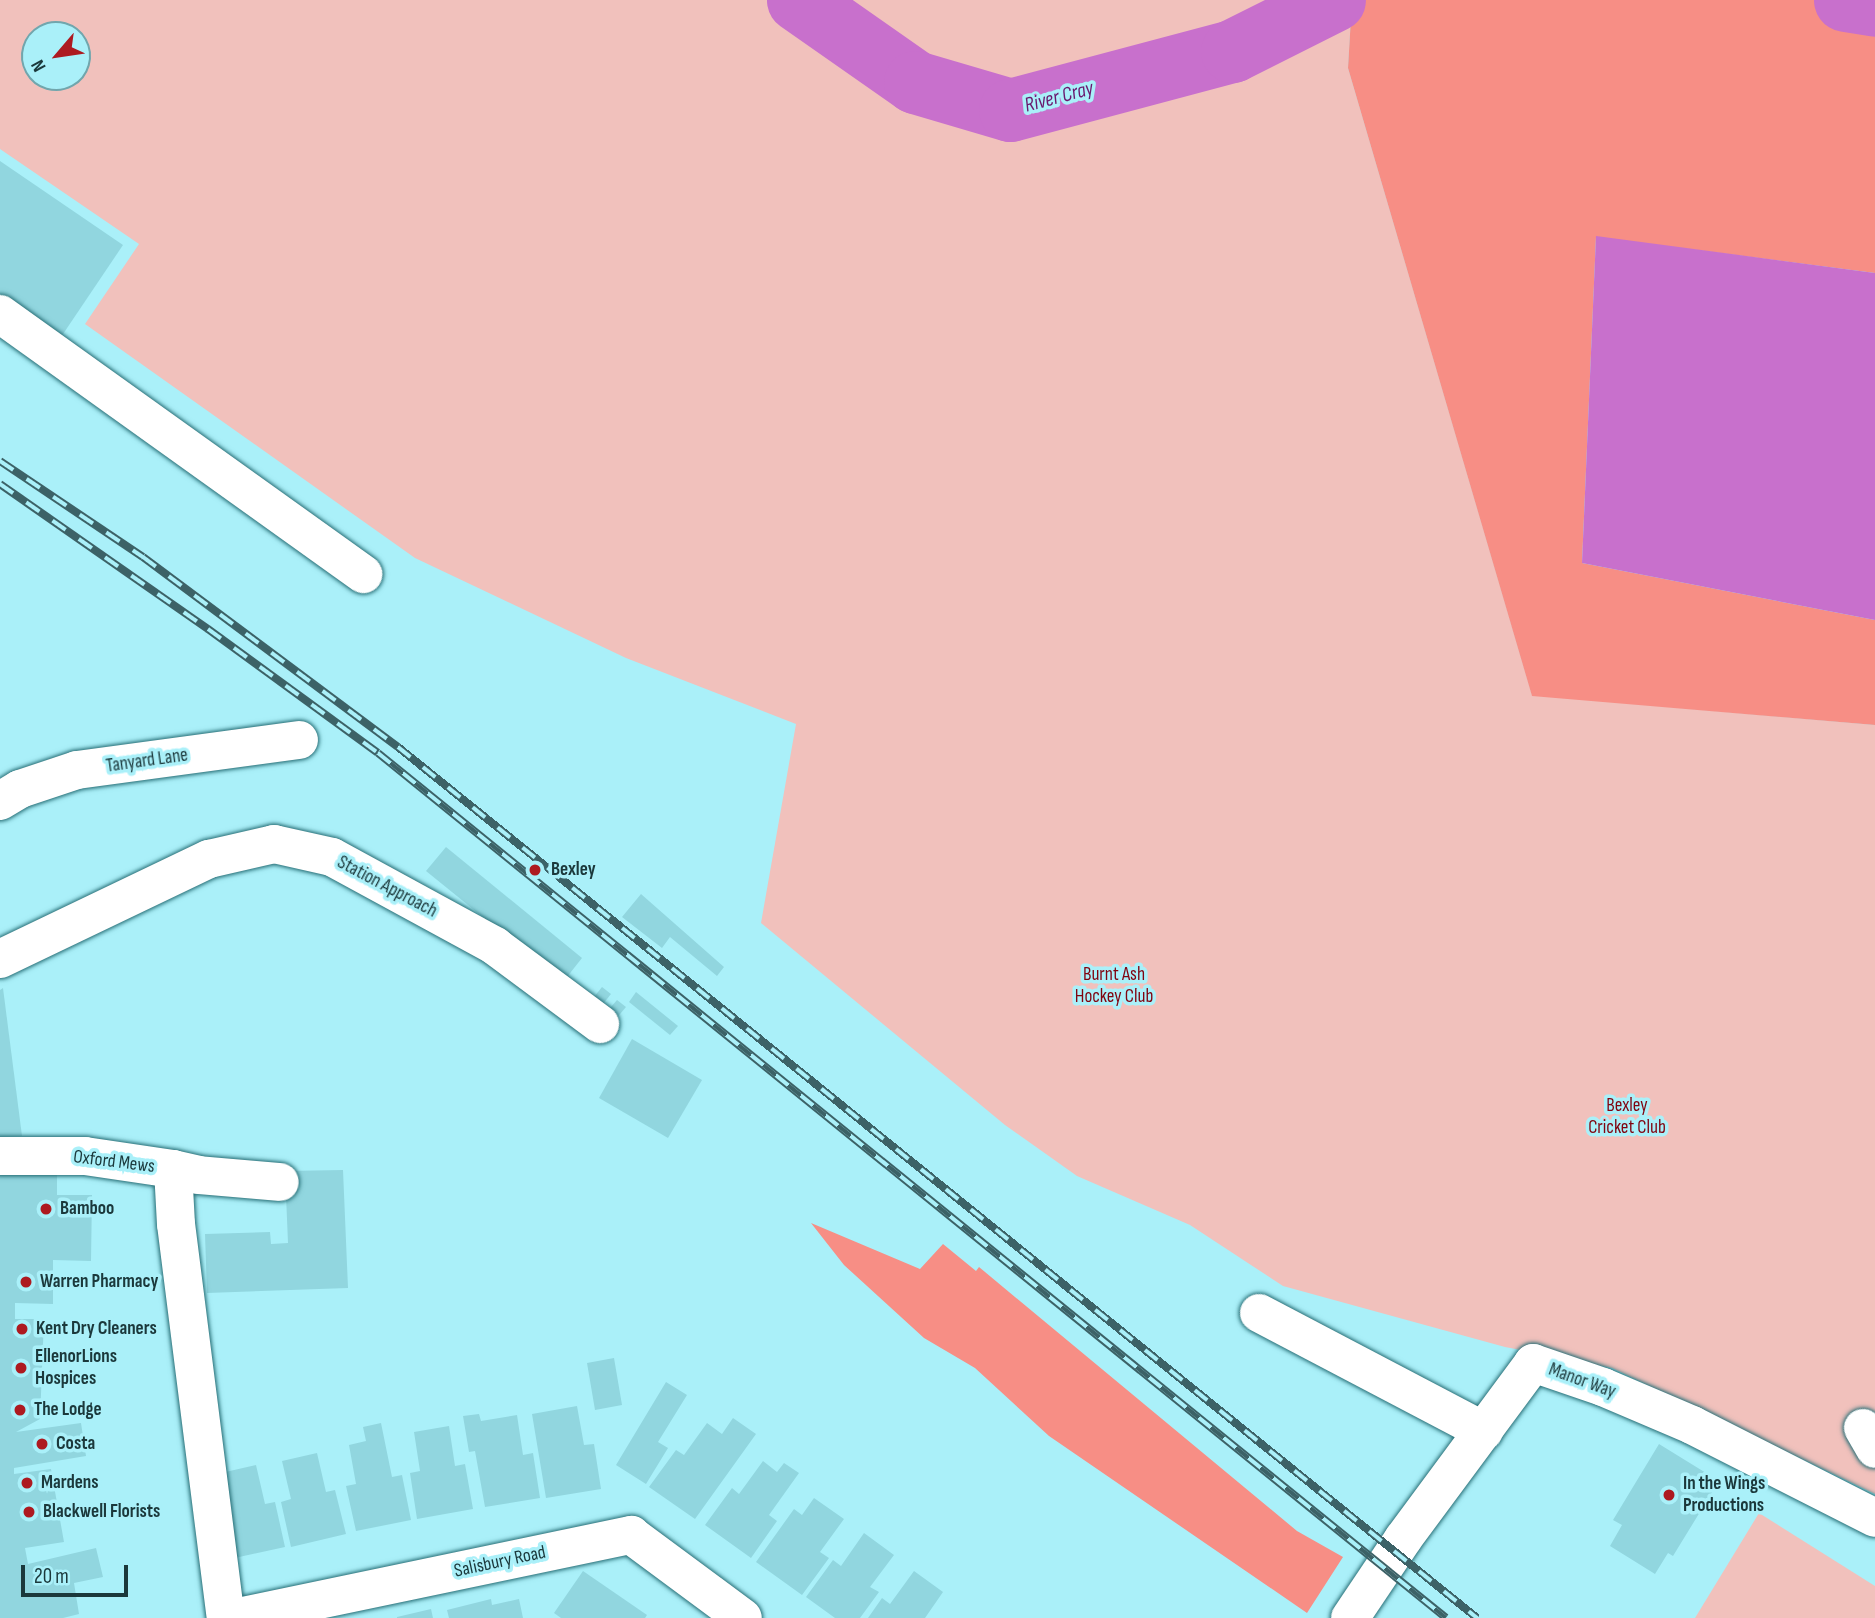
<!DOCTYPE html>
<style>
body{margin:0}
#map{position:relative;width:1875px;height:1618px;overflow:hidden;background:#aaf0f9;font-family:"Sofia Sans Condensed",sans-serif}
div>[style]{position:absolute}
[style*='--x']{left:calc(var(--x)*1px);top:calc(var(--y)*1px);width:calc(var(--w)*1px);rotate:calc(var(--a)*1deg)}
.green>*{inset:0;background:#f1c1bc}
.forest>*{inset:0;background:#f78e85}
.water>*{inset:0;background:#c870cc}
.river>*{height:63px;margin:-31.5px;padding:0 31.5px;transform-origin:31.5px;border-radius:31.5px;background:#c870cc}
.building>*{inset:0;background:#91d6df}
.roads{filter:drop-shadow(0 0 2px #276e76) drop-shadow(0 0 2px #276e76)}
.minor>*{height:38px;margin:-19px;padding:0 19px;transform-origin:19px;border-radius:19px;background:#fff}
.rail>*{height:8px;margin-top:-4px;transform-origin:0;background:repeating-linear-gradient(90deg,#aaf0f9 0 16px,#3c6267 0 32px);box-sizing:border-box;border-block:2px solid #3c6267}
.dots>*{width:19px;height:19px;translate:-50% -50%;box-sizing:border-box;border:4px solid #aaf0f9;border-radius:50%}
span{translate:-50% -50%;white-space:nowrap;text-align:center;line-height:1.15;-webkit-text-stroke:7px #aaf0f9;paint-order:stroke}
.street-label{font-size:19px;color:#1b383b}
.poi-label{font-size:19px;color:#1b383b;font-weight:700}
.left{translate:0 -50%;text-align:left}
.park-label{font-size:19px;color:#81030f}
.water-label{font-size:21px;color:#6a186e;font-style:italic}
.north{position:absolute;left:21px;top:21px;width:70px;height:70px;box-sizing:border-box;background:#aaf0f9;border:2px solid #71a6ad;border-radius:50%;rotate:241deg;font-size:19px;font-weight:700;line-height:28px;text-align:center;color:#1b383b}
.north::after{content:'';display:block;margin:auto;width:24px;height:32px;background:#ad1a20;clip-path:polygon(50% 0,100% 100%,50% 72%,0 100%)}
.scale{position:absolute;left:21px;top:1565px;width:107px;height:32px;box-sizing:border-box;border:4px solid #1b383b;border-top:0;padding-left:9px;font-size:21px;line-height:24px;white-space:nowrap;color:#1b383b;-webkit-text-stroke:5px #aaf0f9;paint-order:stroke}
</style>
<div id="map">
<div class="green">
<div style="clip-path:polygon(evenodd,0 0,1352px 0,1348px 68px,1532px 695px,1875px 725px,1875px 1494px,1612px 1368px,1505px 1347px,1283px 1286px,1190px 1225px,1077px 1176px,1005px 1125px,761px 923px,796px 724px,626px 658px,415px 558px,85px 324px,139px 244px,0 149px,0 0,35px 35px,77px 35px,77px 77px,35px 77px,35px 35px)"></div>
<div style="clip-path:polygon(1759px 1513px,1875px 1586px,1875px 1618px,1695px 1618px)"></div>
</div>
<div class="forest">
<div style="clip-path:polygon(1352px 0,1875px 0,1875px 273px,1596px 237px,1582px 563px,1875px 620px,1875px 725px,1532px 696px,1348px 68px)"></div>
<div style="clip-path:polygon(811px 1223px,920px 1269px,943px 1244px,976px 1271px,979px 1267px,1297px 1531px,1343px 1557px,1307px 1613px,1049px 1436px,975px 1368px,924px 1338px,844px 1265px)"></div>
</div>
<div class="water">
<div style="clip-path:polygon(1596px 236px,1875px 273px,1875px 620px,1582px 563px)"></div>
</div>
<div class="river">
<div style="--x:798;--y:0;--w:143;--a:35"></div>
<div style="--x:915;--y:82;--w:99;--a:16.4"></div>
<div style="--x:1010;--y:110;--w:230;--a:-14.9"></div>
<div style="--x:1232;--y:51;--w:114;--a:-26.6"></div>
<div style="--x:1845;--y:0;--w:30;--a:9"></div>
</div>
<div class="building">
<div style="clip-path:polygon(0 161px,123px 245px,59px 340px,0 300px)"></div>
<div style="clip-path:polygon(446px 847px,582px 958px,563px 982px,426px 871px)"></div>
<div style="clip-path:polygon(641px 894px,724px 967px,717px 976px,670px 937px,662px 948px,622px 917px)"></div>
<div style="clip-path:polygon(602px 987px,611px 994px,599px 1009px,590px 1002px)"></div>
<div style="clip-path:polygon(3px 988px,22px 1136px,0 1137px,0 990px)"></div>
<div style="clip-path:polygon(636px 992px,678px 1026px,670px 1035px,629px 1002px)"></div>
<div style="clip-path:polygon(617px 1000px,626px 1007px,614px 1021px,605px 1014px)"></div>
<div style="clip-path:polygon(632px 1039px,702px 1080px,668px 1138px,599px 1098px)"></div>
<div style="clip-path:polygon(343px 1170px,348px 1288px,207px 1293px,205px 1234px,270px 1232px,271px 1244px,288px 1243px,285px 1171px)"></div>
<div style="clip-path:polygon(0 1173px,57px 1175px,57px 1195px,92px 1195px,91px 1261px,53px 1260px,53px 1304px,15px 1303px,15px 1319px,44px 1319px,40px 1419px,16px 1432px,81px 1423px,86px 1456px,14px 1468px,14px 1474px,51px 1469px,64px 1542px,25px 1548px,28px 1564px,96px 1548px,103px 1577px,74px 1583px,79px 1614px,63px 1618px,0 1618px)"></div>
<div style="clip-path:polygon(614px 1358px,622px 1405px,595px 1410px,587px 1363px)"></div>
<div style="clip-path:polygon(666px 1382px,687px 1395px,658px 1442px,668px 1448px,646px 1484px,616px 1465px)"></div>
<div style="clip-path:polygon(577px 1406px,584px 1445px,594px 1444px,601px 1489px,546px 1498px,532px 1414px)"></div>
<div style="clip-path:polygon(479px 1414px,481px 1421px,517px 1415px,523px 1455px,533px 1453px,540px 1498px,485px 1507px,475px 1451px,469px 1452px,463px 1416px)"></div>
<div style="clip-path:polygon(733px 1418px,756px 1434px,695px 1519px,649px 1487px,676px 1450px,684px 1455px,707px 1423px,722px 1434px)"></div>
<div style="clip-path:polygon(381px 1423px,392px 1477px,402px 1475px,411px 1520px,356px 1531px,346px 1486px,356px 1484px,349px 1445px,366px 1441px,363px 1427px)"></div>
<div style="clip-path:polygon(449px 1426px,455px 1466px,465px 1464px,473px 1509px,417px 1519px,410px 1473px,420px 1471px,414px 1432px)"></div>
<div style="clip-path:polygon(1659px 1444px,1719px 1481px,1673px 1556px,1668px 1553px,1655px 1574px,1610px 1546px,1622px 1525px,1613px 1520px)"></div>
<div style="clip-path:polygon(317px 1453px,326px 1492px,335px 1490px,346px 1534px,291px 1547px,281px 1502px,291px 1499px,282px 1461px)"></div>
<div style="clip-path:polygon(763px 1461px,777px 1472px,784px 1463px,799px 1473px,769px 1515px,777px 1521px,751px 1558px,705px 1525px,732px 1488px,739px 1494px)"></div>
<div style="clip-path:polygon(256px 1465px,265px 1504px,275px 1502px,285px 1547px,230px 1559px,221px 1473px)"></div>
<div style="clip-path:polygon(814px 1498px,844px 1519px,820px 1552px,829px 1558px,802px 1595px,756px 1562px,794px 1509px,802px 1515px)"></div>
<div style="clip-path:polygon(864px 1533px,894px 1555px,870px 1587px,879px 1592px,860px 1618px,835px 1618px,806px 1597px,833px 1560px,841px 1566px)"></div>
<div style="clip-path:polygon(583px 1571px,647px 1615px,645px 1618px,561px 1618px,554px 1613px)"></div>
<div style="clip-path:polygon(914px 1571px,943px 1592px,925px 1618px,868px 1618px,882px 1598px,890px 1604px)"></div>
<div style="clip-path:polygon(491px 1599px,492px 1605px,519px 1599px,523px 1618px,449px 1618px,447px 1610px)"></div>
<div style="clip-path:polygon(431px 1609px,433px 1618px,397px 1618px,397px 1617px)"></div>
</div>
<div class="roads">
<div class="minor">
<div style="--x:0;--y:314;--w:447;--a:35.6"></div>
<div style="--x:0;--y:801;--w:23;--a:-31"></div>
<div style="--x:20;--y:789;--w:60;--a:-18.4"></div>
<div style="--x:77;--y:770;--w:224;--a:-7.7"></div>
<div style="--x:0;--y:959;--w:232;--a:-25.6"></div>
<div style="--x:209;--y:859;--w:67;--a:-13"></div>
<div style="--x:274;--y:844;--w:59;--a:12.6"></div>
<div style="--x:332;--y:857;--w:186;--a:28.6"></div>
<div style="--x:495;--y:946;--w:131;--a:36.6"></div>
<div style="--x:0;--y:1156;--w:85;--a:0"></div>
<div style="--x:85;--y:1156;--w:89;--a:8.4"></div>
<div style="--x:173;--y:1169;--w:55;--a:86.9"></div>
<div style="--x:176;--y:1224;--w:397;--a:82.8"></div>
<div style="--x:173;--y:1169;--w:26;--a:13"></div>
<div style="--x:198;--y:1175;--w:82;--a:4.9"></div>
<div style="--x:1259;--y:1313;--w:254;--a:27.7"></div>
<div style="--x:1863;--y:1428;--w:24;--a:60"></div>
<div style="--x:233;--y:1618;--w:407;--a:-11.8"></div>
<div style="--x:631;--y:1535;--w:139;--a:36.5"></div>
<div style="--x:1350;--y:1618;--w:95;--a:-56.1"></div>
<div style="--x:1403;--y:1539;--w:219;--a:-53.5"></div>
<div style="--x:1533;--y:1363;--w:74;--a:18.9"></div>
<div style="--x:1603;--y:1387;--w:97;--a:23.1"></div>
<div style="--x:1692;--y:1425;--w:205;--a:26.9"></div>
</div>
</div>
<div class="rail">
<div style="--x:0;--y:461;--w:172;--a:33.9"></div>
<div style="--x:143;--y:557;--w:318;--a:36.7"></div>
<div style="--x:398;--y:747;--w:1387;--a:38.91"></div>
<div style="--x:0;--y:484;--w:254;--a:34.9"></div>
<div style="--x:208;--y:629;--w:210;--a:36.1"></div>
<div style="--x:378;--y:753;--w:1374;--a:39"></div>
</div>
<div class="dots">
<div style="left:535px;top:870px;background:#ad1a20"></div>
<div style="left:46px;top:1209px;background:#ad1a20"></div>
<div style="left:26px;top:1282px;background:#ad1a20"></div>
<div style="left:22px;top:1329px;background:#ad1a20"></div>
<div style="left:21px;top:1368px;background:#ad1a20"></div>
<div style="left:20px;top:1410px;background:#ad1a20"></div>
<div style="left:42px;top:1444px;background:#ad1a20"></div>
<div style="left:27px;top:1483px;background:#ad1a20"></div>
<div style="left:1669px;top:1495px;background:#ad1a20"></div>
<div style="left:29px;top:1512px;background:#ad1a20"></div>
</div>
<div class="street-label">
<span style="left:147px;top:761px;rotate:-8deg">Tanyard Lane</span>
<span style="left:387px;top:887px;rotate:28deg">Station Approach</span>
<span style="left:114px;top:1162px;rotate:7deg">Oxford Mews</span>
<span style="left:1582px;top:1381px;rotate:20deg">Manor Way</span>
<span style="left:500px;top:1562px;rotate:-12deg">Salisbury Road</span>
</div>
<div class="poi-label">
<span class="left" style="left:551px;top:870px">Bexley</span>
<span class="left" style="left:60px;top:1209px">Bamboo</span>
<span class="left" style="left:40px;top:1282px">Warren Pharmacy</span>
<span class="left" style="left:36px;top:1329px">Kent Dry Cleaners</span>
<span class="left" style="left:35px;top:1368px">EllenorLions<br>Hospices</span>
<span class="left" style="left:34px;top:1410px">The Lodge</span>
<span class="left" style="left:56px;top:1444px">Costa</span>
<span class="left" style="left:41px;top:1483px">Mardens</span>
<span class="left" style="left:1683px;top:1495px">In the Wings<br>Productions</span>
<span class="left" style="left:43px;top:1512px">Blackwell Florists</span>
</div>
<div class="park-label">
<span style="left:1114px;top:986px">Burnt Ash<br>Hockey Club</span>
<span style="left:1627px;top:1117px">Bexley<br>Cricket Club</span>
</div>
<div class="water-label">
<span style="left:1059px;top:97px;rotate:-15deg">River Cray</span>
</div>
<div class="north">N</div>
<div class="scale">20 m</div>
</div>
